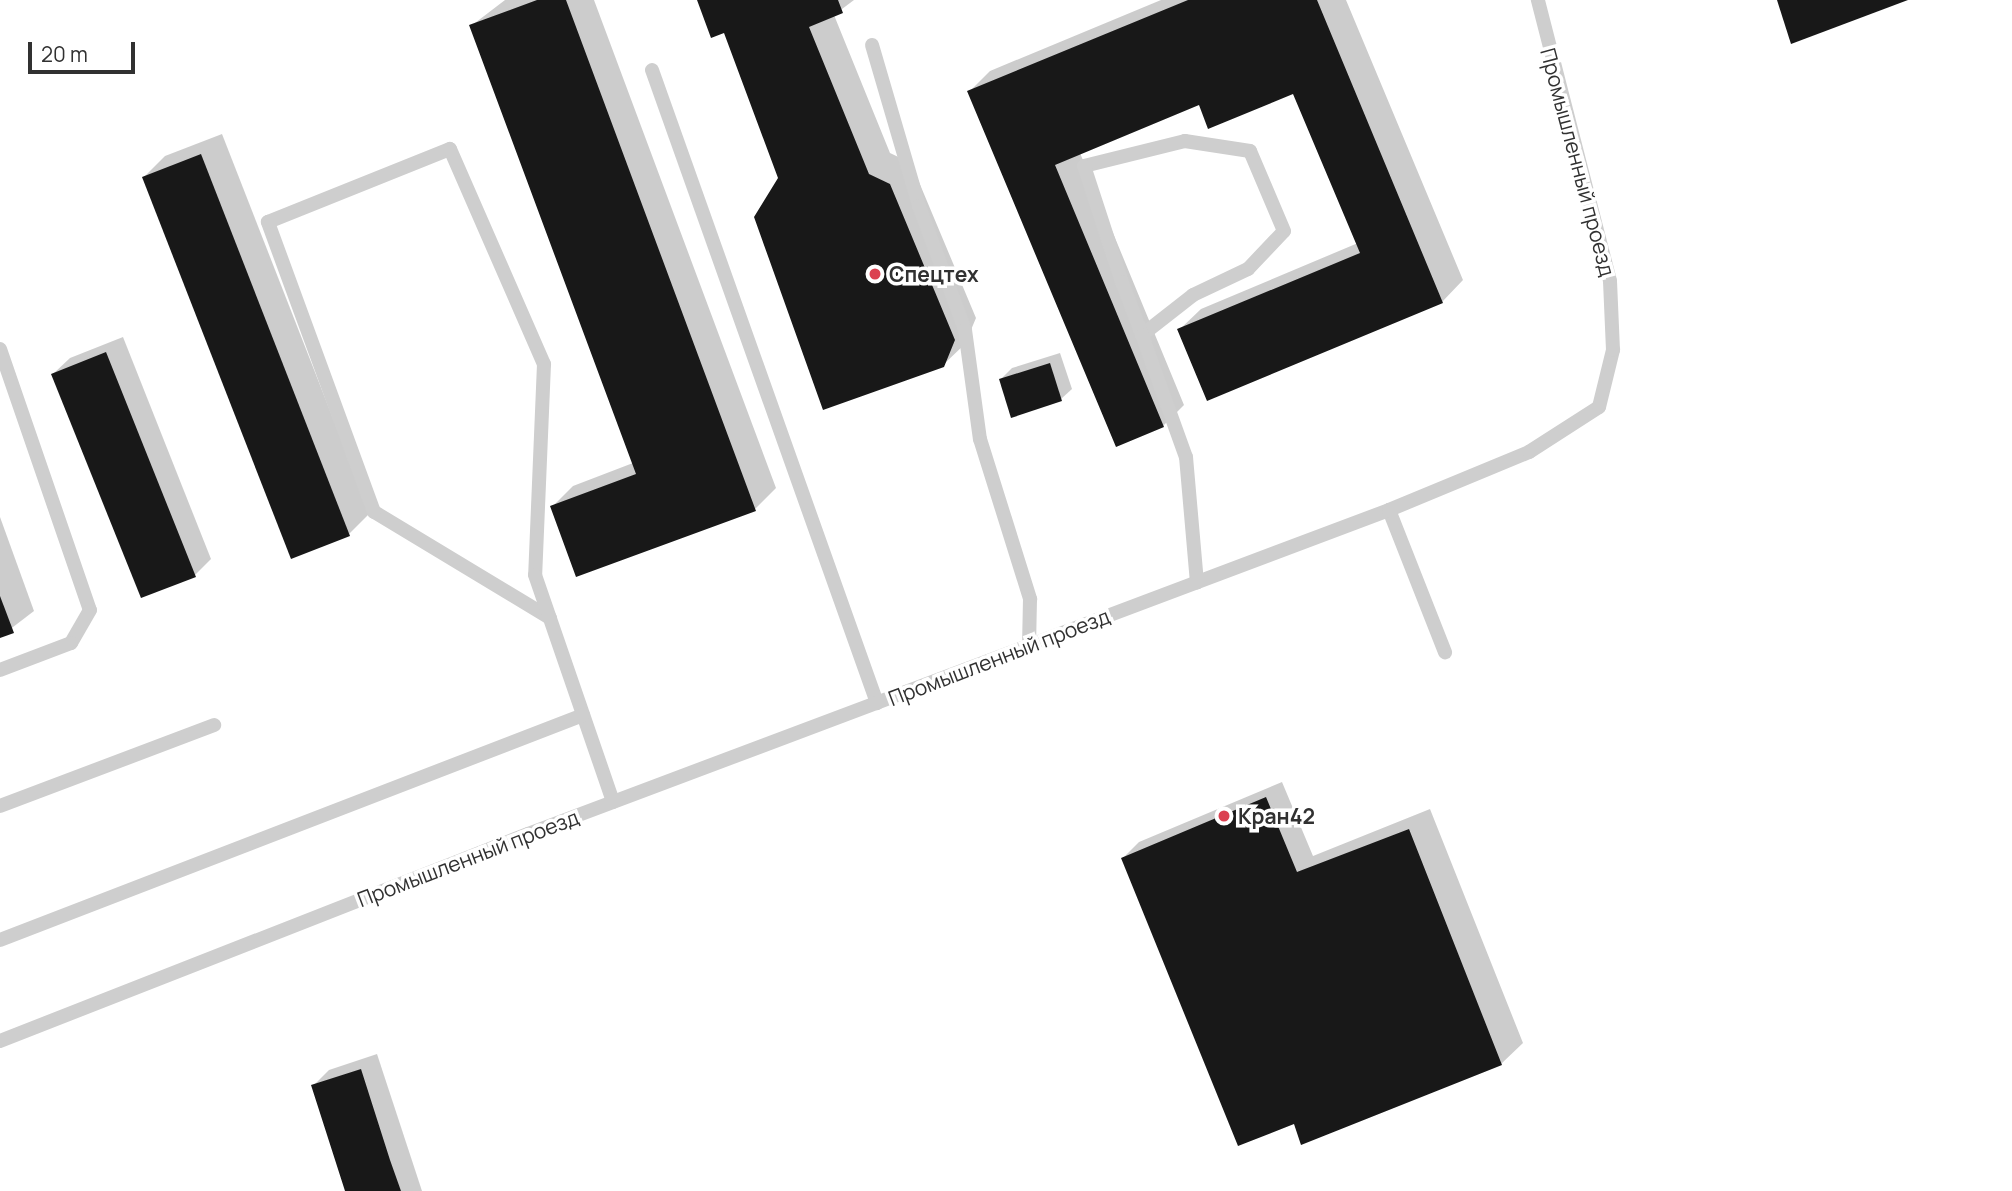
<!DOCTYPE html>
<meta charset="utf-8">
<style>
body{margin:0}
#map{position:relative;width:2012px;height:1191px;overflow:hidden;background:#fff;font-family:Manrope,sans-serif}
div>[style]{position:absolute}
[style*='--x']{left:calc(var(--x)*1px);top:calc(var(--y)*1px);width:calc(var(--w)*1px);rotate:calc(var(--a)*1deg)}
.shadow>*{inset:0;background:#0003}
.building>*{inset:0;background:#181818}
.lane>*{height:14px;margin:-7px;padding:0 7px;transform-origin:7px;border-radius:7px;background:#cecece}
.dots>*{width:19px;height:19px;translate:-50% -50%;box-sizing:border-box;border:4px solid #fff;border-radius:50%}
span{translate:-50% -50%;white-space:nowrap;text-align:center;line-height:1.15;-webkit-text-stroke:7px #fff;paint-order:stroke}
.street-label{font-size:21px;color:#313131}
.poi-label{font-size:21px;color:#313131;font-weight:700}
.left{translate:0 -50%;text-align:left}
.scale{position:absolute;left:28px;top:42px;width:107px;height:32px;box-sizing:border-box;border:4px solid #313131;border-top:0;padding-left:9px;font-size:21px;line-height:24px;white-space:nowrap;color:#313131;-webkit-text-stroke:5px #fff;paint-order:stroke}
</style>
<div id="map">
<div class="shadow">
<div style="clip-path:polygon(505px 0,594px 0,776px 488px,755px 509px,552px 507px,573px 486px,633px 463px,471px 26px)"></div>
<div style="clip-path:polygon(699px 0,854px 0,834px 15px,890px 153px,911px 163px,976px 318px,965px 344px,943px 365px,780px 178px,725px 30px)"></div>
<div style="clip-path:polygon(1161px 0,1346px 0,1463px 280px,1442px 302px,1179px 330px,1201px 309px,1358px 243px,1294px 91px,1200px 103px,1080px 153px,1184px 405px,1163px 426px,969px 92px,990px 71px)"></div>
<div style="clip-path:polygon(222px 134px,370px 513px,349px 534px,144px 177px,165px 156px)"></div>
<div style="clip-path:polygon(123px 337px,211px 559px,195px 575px,53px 374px,70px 358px)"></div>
<div style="clip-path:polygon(1060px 353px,1072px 389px,1061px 399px,1001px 379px,1012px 368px)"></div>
<div style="clip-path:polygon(0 517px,34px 611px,0 637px)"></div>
<div style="clip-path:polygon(1282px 782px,1313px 856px,1430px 809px,1523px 1043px,1501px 1064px,1295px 1122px,1123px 858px,1139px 842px)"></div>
<div style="clip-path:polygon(377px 1054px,422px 1191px,347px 1191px,313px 1086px,329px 1070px)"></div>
</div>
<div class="building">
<div style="clip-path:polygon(537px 0,566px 0,756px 511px,576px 577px,550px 506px,636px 474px,469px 25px)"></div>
<div style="clip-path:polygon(697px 0,838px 0,843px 13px,809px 27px,869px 174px,890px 184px,955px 340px,944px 367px,823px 410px,754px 217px,778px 178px,724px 33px,711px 38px)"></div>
<div style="clip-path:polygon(1188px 0,1317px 0,1443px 303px,1207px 401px,1177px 329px,1360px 253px,1293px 94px,1208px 129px,1199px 105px,1055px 165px,1164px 427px,1116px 447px,967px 91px)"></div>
<div style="clip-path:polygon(1777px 0,1908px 0,1791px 44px)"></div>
<div style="clip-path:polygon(201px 154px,350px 536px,291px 559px,142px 177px)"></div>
<div style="clip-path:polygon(106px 352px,196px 577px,141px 598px,51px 374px)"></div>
<div style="clip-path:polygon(1050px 363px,1062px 401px,1011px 418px,999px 379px)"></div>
<div style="clip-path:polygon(0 596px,14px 633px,0 638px)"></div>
<div style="clip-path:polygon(1266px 797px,1297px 872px,1409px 829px,1502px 1065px,1301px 1145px,1294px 1124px,1238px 1146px,1121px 858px)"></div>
<div style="clip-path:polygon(361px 1069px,390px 1160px,401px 1191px,345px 1191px,311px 1085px)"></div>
</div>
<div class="lane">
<div style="--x:872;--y:45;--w:168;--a:73.7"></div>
<div style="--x:919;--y:206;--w:132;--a:69.6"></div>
<div style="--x:965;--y:330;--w:110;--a:82.2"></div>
<div style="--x:980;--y:439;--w:168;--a:72.6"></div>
<div style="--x:1030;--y:599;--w:47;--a:91.2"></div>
<div style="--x:652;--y:70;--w:672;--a:70.43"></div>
<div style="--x:1142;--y:335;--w:65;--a:-38.1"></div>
<div style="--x:1193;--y:295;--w:61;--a:-25.3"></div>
<div style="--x:1248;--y:269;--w:52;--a:-46.5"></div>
<div style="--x:1284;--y:231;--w:87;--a:-113"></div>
<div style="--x:1250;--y:151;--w:66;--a:-171.3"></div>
<div style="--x:1185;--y:141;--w:104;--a:166.1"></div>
<div style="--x:1084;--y:166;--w:122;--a:71.9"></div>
<div style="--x:1122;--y:282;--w:57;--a:69.3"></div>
<div style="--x:1142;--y:335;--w:130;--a:70.2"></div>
<div style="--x:1186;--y:457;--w:126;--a:85"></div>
<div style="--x:0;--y:349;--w:276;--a:71"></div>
<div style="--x:90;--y:610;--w:38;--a:120"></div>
<div style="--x:71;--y:643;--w:76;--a:159.2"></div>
<div style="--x:1389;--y:510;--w:153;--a:68.5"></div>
<div style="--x:550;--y:618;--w:205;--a:-148.9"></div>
<div style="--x:374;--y:512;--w:309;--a:-110.1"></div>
<div style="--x:268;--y:222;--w:196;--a:-21.9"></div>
<div style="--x:450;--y:149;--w:235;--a:66.4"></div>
<div style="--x:544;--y:364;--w:211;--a:92.4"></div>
<div style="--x:535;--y:575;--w:240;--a:71"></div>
<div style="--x:0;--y:806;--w:229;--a:-20.7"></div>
<div style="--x:0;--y:940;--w:625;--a:-21.1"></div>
<div style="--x:0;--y:1041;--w:567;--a:-21.41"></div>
<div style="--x:528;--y:834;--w:920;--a:-20.62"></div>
<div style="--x:1389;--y:510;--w:152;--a:-22.5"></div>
<div style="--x:1529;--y:452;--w:83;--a:-32.7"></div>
<div style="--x:1599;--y:407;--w:59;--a:-76.2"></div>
<div style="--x:1613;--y:350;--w:69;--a:-92.5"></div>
<div style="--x:1610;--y:281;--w:290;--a:-104.4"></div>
</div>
<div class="dots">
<div style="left:875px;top:274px;background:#db4050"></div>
<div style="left:1224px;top:816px;background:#db4050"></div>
</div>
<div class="street-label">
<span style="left:1578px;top:162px;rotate:75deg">Промышленный проезд</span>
<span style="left:999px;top:657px;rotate:-21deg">Промышленный проезд</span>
<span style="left:468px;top:858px;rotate:-21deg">Промышленный проезд</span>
</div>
<div class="poi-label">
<span class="left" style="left:889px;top:274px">Спецтех</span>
<span class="left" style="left:1238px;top:816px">Кран42</span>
</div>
<div class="scale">20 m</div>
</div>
